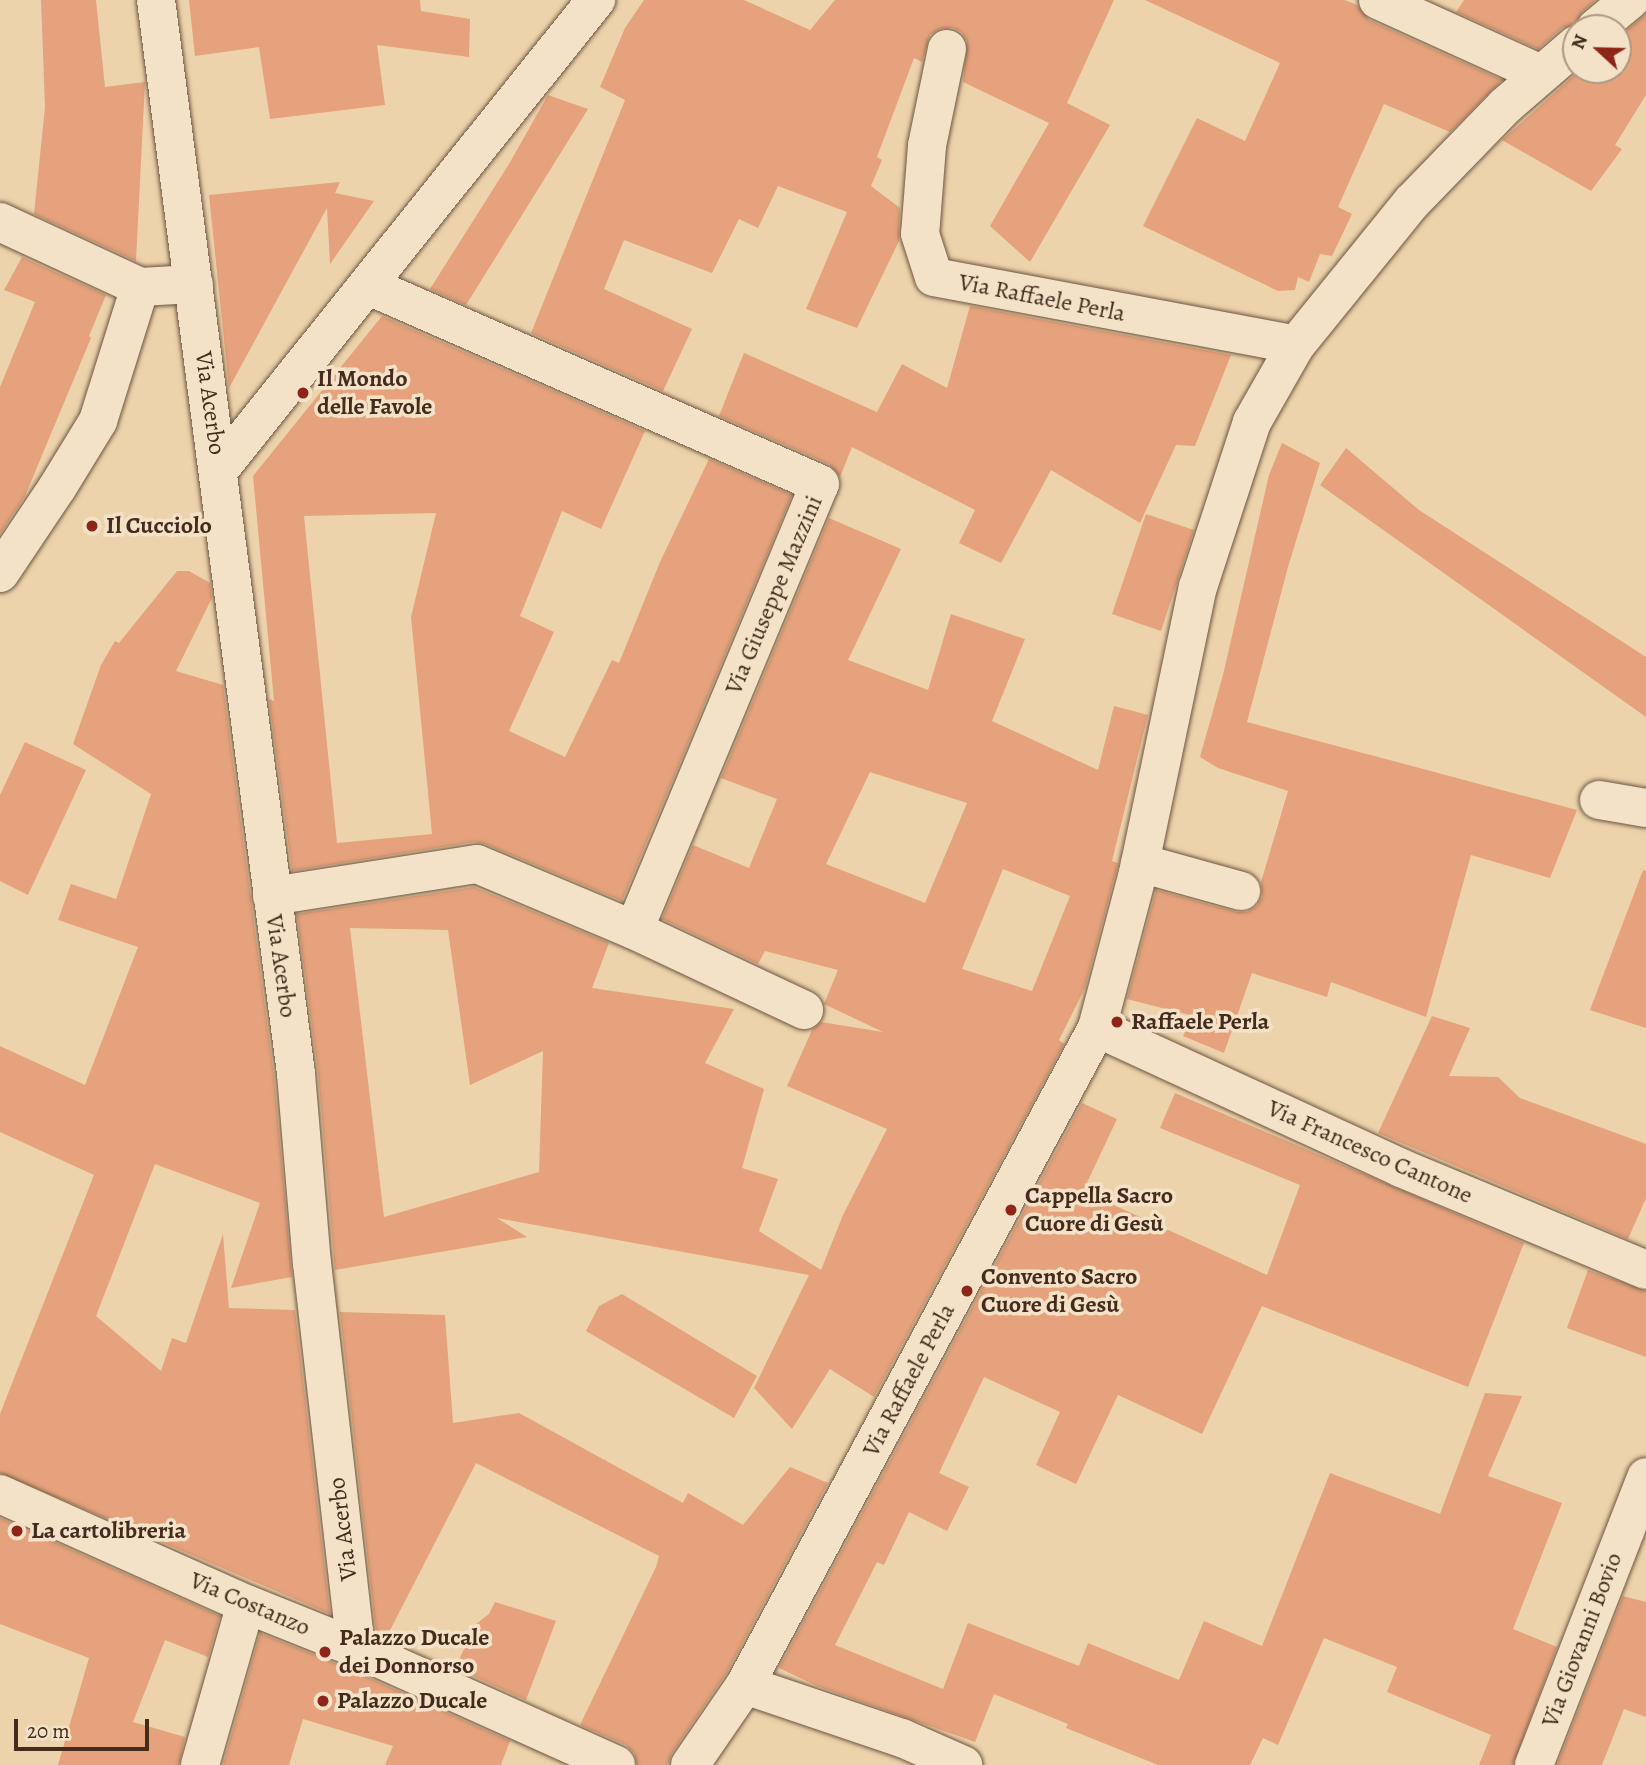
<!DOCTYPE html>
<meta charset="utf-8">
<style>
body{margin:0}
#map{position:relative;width:1646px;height:1765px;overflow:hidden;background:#ecd3ab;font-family:Alegreya,serif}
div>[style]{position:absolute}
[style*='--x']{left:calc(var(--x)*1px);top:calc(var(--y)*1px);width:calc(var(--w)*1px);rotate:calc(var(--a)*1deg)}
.building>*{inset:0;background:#e5a27c}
.roads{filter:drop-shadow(0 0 2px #6e5540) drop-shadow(0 0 2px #6e5540)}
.minor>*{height:38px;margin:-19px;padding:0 19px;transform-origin:19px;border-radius:19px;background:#f3e2c8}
.tertiary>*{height:38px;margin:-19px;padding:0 19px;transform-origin:19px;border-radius:19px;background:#f3e2c8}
.dots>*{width:19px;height:19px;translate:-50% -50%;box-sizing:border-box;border:4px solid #f3e2c8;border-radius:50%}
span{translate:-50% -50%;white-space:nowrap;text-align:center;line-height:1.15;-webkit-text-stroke:7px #f3e2c8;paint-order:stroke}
.street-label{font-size:24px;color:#442b1c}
.poi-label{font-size:24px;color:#442b1c;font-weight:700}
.left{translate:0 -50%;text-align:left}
.north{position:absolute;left:1562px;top:14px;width:70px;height:70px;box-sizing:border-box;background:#f3e2c8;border:2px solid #ad9983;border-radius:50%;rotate:292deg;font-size:19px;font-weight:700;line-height:28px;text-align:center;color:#442b1c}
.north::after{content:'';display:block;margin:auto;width:24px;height:32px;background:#8f2418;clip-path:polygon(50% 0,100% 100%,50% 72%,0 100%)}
.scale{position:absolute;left:14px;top:1719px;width:135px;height:32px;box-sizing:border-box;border:4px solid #442b1c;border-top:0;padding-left:9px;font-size:21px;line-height:24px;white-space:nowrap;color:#442b1c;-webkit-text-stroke:5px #f3e2c8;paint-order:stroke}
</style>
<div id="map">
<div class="building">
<div style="clip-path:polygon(41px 0,96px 0,105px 87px,145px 82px,136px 261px,34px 214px,45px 107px)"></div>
<div style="clip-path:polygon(189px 0,420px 0,421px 11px,470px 19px,469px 57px,377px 45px,385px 105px,270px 119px,259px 47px,195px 56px)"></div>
<div style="clip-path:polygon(644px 0,744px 0,810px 30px,835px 0,1114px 0,1067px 103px,1110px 125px,1030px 262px,990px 226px,1049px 123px,963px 82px,967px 41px,961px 32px,952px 28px,940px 29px,930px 35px,922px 62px,914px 58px,877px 157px,882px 160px,871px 186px,900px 208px,899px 241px,857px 328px,806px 309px,847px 212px,778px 186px,758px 228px,739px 219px,712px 273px,624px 240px,604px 289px,692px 329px,663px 391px,531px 333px,625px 100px,600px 87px,625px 28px)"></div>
<div style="clip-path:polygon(1145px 0,1345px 0,1357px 5px,1369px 20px,1502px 80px,1450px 132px,1384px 104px,1338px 207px,1352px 214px,1332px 256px,1320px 254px,1309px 282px,1298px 277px,1295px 290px,1278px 291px,1143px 226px,1197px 118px,1245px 141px,1280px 63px)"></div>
<div style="clip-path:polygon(1464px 0,1596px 0,1582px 12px,1575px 24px,1562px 28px,1538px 49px,1456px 12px)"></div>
<div style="clip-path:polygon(1646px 14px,1646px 95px,1615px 145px,1622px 149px,1591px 191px,1502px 140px,1580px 70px,1618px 70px,1618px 38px)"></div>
<div style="clip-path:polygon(548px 95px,588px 109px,466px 305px,430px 289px,509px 164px)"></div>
<div style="clip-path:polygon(340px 182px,335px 193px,374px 201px,330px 264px,327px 208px,229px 388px,209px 195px)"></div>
<div style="clip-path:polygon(22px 257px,106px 295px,89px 336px,91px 338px,25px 496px,0 534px,0 387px,35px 302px,4px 290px)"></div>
<div style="clip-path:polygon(970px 306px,1231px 355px,1195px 446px,1176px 445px,1140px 523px,1051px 470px,1001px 563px,959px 543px,975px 510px,852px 447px,840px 477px,829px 464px,719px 416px,744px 353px,877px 412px,902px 364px,947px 388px)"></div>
<div style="clip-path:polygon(evenodd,382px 316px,645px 431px,601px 529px,562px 511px,520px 616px,554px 632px,509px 731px,565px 757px,612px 660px,619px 663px,660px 562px,709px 459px,792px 495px,622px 901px,485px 844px,474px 842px,292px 871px,269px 699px,274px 701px,253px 476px,382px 316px,436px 513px,411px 617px,432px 834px,337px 843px,304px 516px,436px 513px)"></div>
<div style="clip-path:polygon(1282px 443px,1320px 463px,1288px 567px,1247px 722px,1577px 810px,1550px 878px,1471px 855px,1426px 1017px,1331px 982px,1327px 997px,1252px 973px,1224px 1053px,1183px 1036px,1193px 1016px,1127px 999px,1156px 890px,1236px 912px,1247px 912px,1257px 906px,1262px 897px,1261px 882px,1288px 791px,1218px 768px,1200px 757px,1223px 675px,1269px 475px)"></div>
<div style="clip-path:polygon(1346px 448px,1419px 510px,1646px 657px,1646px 717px,1320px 485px)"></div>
<div style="clip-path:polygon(1146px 514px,1194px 530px,1161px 631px,1112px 614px)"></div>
<div style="clip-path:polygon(evenodd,829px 518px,901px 549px,848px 660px,928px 690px,951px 614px,1025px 639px,992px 721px,1098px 770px,1114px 706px,1148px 715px,1112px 861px,1118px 863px,1117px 868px,1085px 988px,1059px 1040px,1064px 1044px,874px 1397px,830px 1369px,792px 1429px,754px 1388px,809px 1275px,497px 1218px,527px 1237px,335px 1270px,318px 1072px,297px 914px,474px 887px,609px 943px,592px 988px,734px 1009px,705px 1063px,764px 1089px,742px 1168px,778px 1179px,759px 1231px,821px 1270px,843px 1215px,887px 1129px,787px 1086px,812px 1030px,821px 1022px,883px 1032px,824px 1004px,838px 970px,765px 951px,758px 964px,662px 919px,693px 845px,749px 868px,777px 799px,721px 778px,829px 518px,870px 772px,967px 803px,925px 903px,826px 864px,870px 772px,829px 518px,1003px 869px,1070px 896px,1032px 991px,962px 969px,1003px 869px,829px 518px,350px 928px,448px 930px,470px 1085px,543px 1051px,539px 1172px,384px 1217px,350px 928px)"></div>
<div style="clip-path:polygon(177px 571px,189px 571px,210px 583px,212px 598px,176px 671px,223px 685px,274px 1076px,292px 1277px,231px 1288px,260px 1203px,155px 1164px,96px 1316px,161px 1371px,172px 1338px,186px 1343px,223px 1234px,229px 1308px,295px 1310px,330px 1614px,0 1473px,0 1414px,94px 1175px,0 1132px,0 1046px,85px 1085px,138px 947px,58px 920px,71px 884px,116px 899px,151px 794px,73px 744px,101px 665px,115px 641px,119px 643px)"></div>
<div style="clip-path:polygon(25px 742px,86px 770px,28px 895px,0 881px,0 795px)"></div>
<div style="clip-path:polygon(1643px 870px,1646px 871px,1646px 1028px,1590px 1010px)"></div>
<div style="clip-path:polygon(1432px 1016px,1470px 1028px,1449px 1076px,1498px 1077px,1520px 1098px,1646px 1144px,1646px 1198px,1628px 1239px,1378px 1133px)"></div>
<div style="clip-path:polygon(1175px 1093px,1524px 1243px,1468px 1387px,1262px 1306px,1202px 1434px,1118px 1395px,1076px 1484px,1036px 1465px,1060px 1412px,984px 1377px,939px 1473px,969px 1487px,947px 1531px,909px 1512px,884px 1565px,877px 1562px,835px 1645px,943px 1689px,968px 1623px,1079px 1666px,1088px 1643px,1179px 1680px,1204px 1621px,1262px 1646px,1330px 1473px,1440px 1514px,1485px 1393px,1522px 1396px,1488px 1476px,1562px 1503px,1513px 1629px,1557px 1647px,1513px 1765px,1479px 1765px,1491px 1735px,1387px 1692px,1397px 1667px,1324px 1638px,1278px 1745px,1263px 1738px,1250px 1765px,1158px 1765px,1066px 1728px,1068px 1724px,994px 1694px,975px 1742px,817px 1686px,779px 1668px,1082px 1103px,1117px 1119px,1083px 1191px,1267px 1275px,1300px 1185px,1160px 1128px)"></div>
<div style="clip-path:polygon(1588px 1270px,1646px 1291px,1646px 1357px,1567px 1328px)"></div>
<div style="clip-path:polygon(622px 1294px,757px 1376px,734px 1418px,586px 1331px,599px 1306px)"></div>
<div style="clip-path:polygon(340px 1312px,445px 1315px,453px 1423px,519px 1413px,683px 1503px,688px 1493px,743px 1525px,790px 1467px,828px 1483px,726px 1674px,672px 1753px,668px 1765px,637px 1765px,634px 1753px,626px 1745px,580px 1725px,656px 1567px,659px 1556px,476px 1463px,386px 1638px,376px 1633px)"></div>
<div style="clip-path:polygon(0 1518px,220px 1616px,208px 1657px,165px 1640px,133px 1722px,185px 1737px,179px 1765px,58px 1765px,89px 1658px,0 1624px)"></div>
<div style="clip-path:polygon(1623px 1596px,1646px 1602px,1646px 1717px,1624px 1709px,1602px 1765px,1557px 1765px)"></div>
<div style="clip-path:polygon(495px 1602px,556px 1621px,526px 1700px,455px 1668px,476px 1624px,489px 1614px)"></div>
<div style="clip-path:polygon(260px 1633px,347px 1668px,510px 1741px,501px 1765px,385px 1765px,393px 1746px,303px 1719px,289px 1765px,223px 1765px)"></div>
</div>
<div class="roads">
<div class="minor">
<div style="--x:1378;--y:0;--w:179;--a:24.4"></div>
<div style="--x:1596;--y:28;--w:44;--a:-39.5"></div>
<div style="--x:947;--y:49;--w:99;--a:101.7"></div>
<div style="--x:927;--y:146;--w:88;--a:94.5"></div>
<div style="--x:920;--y:234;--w:45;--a:72"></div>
<div style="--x:934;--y:277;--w:368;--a:10.6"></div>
<div style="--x:0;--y:222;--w:154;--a:24.9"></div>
<div style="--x:219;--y:470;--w:603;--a:-51.27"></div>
<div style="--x:1599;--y:800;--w:48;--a:9.7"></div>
<div style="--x:1140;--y:863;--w:105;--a:15.5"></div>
<div style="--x:272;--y:896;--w:207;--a:-8.9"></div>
<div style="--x:477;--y:864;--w:170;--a:22.8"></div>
<div style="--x:634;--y:930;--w:483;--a:-67.4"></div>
<div style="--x:820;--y:484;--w:493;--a:-156.3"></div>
<div style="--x:634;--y:930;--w:188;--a:25.2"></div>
<div style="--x:1097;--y:1028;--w:335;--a:24.7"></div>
<div style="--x:1401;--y:1168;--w:265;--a:22.6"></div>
<div style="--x:0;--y:1494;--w:269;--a:24.1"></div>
<div style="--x:246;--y:1604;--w:118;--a:21.8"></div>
<div style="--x:745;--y:1685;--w:166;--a:18.7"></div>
<div style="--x:902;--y:1738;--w:67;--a:23.9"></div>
<div style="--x:200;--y:1765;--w:167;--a:-74.1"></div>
<div style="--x:690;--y:1765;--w:97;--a:-55.5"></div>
<div style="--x:745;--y:1685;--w:745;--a:-61.82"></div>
<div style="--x:1097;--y:1028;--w:160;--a:-75.2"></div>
<div style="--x:1138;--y:873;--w:292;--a:-78.2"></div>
<div style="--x:1198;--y:587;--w:174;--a:-71.9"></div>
<div style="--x:1252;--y:422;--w:89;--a:-60.3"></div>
<div style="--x:1296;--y:345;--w:184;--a:-51"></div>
<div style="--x:1412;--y:202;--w:134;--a:-45.9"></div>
<div style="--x:1505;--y:106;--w:94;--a:-40.7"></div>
<div style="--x:1534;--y:1765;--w:309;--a:-68.7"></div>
</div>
<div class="tertiary">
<div style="--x:156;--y:0;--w:1083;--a:82.57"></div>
<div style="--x:296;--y:1074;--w:190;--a:85.2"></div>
<div style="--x:312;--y:1263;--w:388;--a:83.5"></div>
<div style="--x:356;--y:1648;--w:285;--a:24.2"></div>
<div style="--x:0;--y:573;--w:102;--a:-56.2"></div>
<div style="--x:57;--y:488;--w:79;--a:-58.5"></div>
<div style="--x:98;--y:421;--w:140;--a:-72.6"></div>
<div style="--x:140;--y:287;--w:54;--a:-3.2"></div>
</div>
</div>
<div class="dots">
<div style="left:303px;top:393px;background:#8f2418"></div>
<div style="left:92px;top:526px;background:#8f2418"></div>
<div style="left:1117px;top:1022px;background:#8f2418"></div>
<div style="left:1011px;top:1210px;background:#8f2418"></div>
<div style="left:967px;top:1291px;background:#8f2418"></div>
<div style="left:17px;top:1531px;background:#8f2418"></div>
<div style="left:325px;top:1652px;background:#8f2418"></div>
<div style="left:323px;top:1701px;background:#8f2418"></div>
</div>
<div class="street-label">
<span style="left:1042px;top:298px;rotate:11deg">Via Raffaele Perla</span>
<span style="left:210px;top:403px;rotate:82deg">Via Acerbo</span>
<span style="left:774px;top:595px;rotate:-67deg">Via Giuseppe Mazzini</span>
<span style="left:281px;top:966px;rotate:82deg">Via Acerbo</span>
<span style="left:1370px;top:1152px;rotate:24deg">Via Francesco Cantone</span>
<span style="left:909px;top:1380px;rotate:-62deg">Via Raffaele Perla</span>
<span style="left:343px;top:1529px;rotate:-97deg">Via Acerbo</span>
<span style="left:250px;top:1604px;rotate:23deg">Via Costanzo</span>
<span style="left:1582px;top:1640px;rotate:-69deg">Via Giovanni Bovio</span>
</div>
<div class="poi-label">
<span class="left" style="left:317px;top:393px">Il Mondo<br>delle Favole</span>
<span class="left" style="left:106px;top:526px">Il Cucciolo</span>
<span class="left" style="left:1131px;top:1022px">Raffaele Perla</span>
<span class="left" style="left:1025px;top:1210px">Cappella Sacro<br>Cuore di Gesù</span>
<span class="left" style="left:981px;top:1291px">Convento Sacro<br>Cuore di Gesù</span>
<span class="left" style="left:31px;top:1531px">La cartolibreria</span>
<span class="left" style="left:339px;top:1652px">Palazzo Ducale<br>dei Donnorso</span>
<span class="left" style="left:337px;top:1701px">Palazzo Ducale</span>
</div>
<div class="north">N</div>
<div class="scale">20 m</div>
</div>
